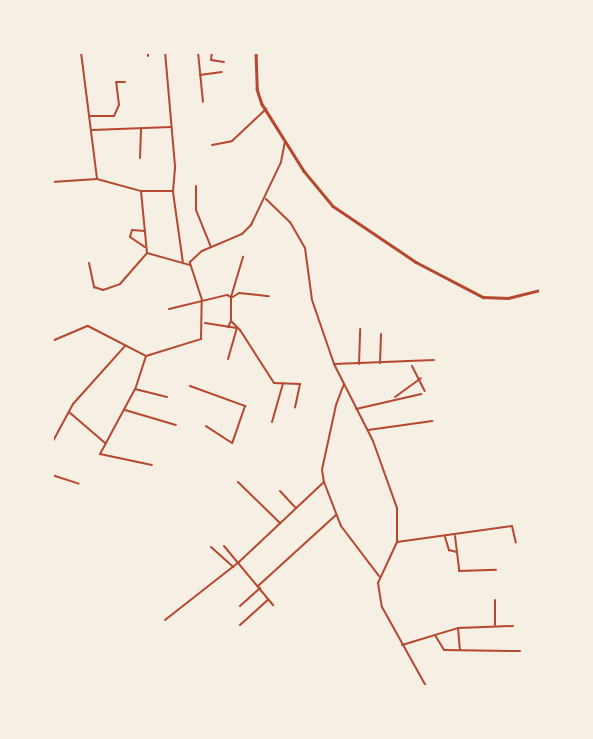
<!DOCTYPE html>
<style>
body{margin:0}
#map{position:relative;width:593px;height:739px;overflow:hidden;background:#f6efe4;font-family:"Fira Sans",sans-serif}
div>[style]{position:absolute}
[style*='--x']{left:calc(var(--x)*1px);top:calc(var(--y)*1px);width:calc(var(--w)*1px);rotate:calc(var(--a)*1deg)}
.minor>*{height:2px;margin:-1px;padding:0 1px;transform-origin:1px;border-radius:1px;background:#b5482f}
.secondary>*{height:2.5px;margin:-1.25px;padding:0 1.25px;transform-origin:1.25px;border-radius:1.25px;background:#b5482f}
span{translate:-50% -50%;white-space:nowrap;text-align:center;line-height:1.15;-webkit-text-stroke:4px #f6efe4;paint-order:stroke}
.frame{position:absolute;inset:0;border:54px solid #f6efe4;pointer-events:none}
</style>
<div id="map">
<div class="minor">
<div style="--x:81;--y:52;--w:128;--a:82.8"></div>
<div style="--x:148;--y:52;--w:4;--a:90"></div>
<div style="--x:198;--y:52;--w:50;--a:84.3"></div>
<div style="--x:212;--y:52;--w:8;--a:97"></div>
<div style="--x:211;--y:60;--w:13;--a:9"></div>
<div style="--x:200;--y:75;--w:22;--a:-8"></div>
<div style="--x:90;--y:116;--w:24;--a:0"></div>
<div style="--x:114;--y:116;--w:12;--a:-66"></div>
<div style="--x:119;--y:105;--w:23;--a:-97"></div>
<div style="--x:116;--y:82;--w:9;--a:0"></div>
<div style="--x:92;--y:130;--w:79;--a:-2.2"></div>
<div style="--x:212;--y:145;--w:20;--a:-11"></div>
<div style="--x:232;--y:141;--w:47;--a:-43.3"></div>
<div style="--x:140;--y:158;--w:30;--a:-88"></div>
<div style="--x:52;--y:182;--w:45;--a:-3.8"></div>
<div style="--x:97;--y:179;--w:46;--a:15.3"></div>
<div style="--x:141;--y:191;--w:32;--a:0"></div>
<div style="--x:173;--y:191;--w:25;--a:-85"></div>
<div style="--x:175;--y:166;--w:114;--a:-95"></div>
<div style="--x:196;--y:186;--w:24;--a:90"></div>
<div style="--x:196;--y:210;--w:40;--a:68"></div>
<div style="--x:141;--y:191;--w:62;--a:84.5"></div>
<div style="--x:147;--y:253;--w:45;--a:15.6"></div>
<div style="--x:173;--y:192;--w:72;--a:82"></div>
<div style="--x:266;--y:199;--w:33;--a:44"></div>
<div style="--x:290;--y:222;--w:30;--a:60"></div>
<div style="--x:305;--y:248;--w:52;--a:82.3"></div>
<div style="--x:312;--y:300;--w:68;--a:71"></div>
<div style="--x:334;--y:364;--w:86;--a:63.1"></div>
<div style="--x:373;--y:441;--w:71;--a:70.3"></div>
<div style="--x:397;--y:508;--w:34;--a:90"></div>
<div style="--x:397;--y:542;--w:45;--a:114.9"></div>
<div style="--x:378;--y:583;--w:24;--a:81"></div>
<div style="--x:382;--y:607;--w:90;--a:60.9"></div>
<div style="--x:145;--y:231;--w:13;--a:-176"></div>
<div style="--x:132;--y:230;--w:7;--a:106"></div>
<div style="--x:130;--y:237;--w:18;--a:34"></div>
<div style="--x:89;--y:263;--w:25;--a:78"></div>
<div style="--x:94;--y:287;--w:9;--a:18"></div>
<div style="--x:103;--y:290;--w:18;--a:-19"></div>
<div style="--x:120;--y:284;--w:41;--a:-48.9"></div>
<div style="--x:231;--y:297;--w:42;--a:-73.3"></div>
<div style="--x:231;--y:298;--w:9;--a:-32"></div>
<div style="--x:239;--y:293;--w:30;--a:6"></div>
<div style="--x:169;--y:309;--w:60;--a:-13.6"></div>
<div style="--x:227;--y:295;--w:4;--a:27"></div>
<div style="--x:231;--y:297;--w:24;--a:90"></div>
<div style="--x:205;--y:323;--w:32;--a:9"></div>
<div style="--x:228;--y:327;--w:7;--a:-63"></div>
<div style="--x:231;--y:321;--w:13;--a:45"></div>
<div style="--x:240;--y:330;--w:63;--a:57.3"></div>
<div style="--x:274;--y:383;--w:26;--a:2"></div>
<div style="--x:300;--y:384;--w:24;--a:102"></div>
<div style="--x:52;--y:341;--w:39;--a:-23"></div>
<div style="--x:88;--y:326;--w:65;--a:27.3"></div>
<div style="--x:146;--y:356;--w:58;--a:-17.2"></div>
<div style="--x:201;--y:339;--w:39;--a:-89"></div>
<div style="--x:202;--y:300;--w:40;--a:-108"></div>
<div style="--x:190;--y:262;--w:16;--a:-43"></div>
<div style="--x:202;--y:251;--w:43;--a:-23"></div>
<div style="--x:242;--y:234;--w:13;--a:-45"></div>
<div style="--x:251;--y:225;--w:70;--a:-64.5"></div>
<div style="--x:281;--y:162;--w:20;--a:-79"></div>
<div style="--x:146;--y:356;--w:35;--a:108"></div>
<div style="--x:135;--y:389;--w:74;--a:118.3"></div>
<div style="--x:100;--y:454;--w:53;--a:11.9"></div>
<div style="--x:228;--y:359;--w:32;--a:-74"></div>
<div style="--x:380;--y:363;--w:29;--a:-88"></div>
<div style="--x:334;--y:364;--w:100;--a:-2.3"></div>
<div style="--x:359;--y:364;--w:35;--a:-88"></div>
<div style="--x:412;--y:366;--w:28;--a:63"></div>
<div style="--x:344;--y:384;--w:22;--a:111"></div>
<div style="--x:336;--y:405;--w:66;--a:102.2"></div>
<div style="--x:322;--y:470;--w:12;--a:81"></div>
<div style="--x:324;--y:482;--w:47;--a:68.9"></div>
<div style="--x:341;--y:526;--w:63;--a:52.8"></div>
<div style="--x:190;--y:386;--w:59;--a:20"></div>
<div style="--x:245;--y:406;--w:39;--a:109"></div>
<div style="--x:232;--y:443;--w:31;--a:-147"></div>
<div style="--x:135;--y:389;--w:33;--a:14"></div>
<div style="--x:395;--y:397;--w:32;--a:-36"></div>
<div style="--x:356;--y:409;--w:67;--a:-13"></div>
<div style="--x:125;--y:410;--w:53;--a:16.4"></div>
<div style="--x:69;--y:412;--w:48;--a:40.7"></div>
<div style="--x:272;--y:422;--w:40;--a:-74"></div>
<div style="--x:368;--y:430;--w:65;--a:-8"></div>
<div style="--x:52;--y:443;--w:44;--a:-61.7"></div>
<div style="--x:73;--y:404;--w:78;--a:-48.1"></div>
<div style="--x:52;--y:475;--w:28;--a:18"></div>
<div style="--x:238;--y:482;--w:59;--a:44.3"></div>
<div style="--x:280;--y:491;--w:23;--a:47"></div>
<div style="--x:455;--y:536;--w:35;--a:83"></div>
<div style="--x:459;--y:571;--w:37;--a:-2"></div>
<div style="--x:445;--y:537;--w:14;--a:73"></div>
<div style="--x:449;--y:550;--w:8;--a:14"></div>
<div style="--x:397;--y:542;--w:116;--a:-7.9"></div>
<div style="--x:512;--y:526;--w:17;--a:77"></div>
<div style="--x:224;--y:546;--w:77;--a:50.3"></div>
<div style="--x:211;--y:547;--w:30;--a:42"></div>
<div style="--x:258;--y:586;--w:105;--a:-42.3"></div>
<div style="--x:240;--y:606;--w:27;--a:-42"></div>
<div style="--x:165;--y:620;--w:94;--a:-38.1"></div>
<div style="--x:239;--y:562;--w:117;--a:-43.3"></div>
<div style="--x:240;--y:625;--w:38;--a:-42"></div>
<div style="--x:495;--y:625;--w:25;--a:-90"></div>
<div style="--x:458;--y:628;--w:22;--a:85"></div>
<div style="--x:435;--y:635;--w:17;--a:59"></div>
<div style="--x:444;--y:650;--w:76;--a:0.8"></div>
<div style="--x:402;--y:645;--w:59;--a:-16.9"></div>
<div style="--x:458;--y:628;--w:55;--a:-2.1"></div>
</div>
<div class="secondary">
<div style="--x:256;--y:52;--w:37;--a:88"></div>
<div style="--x:257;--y:89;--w:16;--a:72"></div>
<div style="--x:262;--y:104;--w:79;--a:57.9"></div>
<div style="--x:304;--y:171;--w:45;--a:50.4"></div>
<div style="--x:333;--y:206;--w:100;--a:34"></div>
<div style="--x:416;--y:262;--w:76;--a:27.6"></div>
<div style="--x:483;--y:297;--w:25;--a:2"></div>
<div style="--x:508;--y:298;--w:33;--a:-14"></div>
</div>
<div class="frame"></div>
</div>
